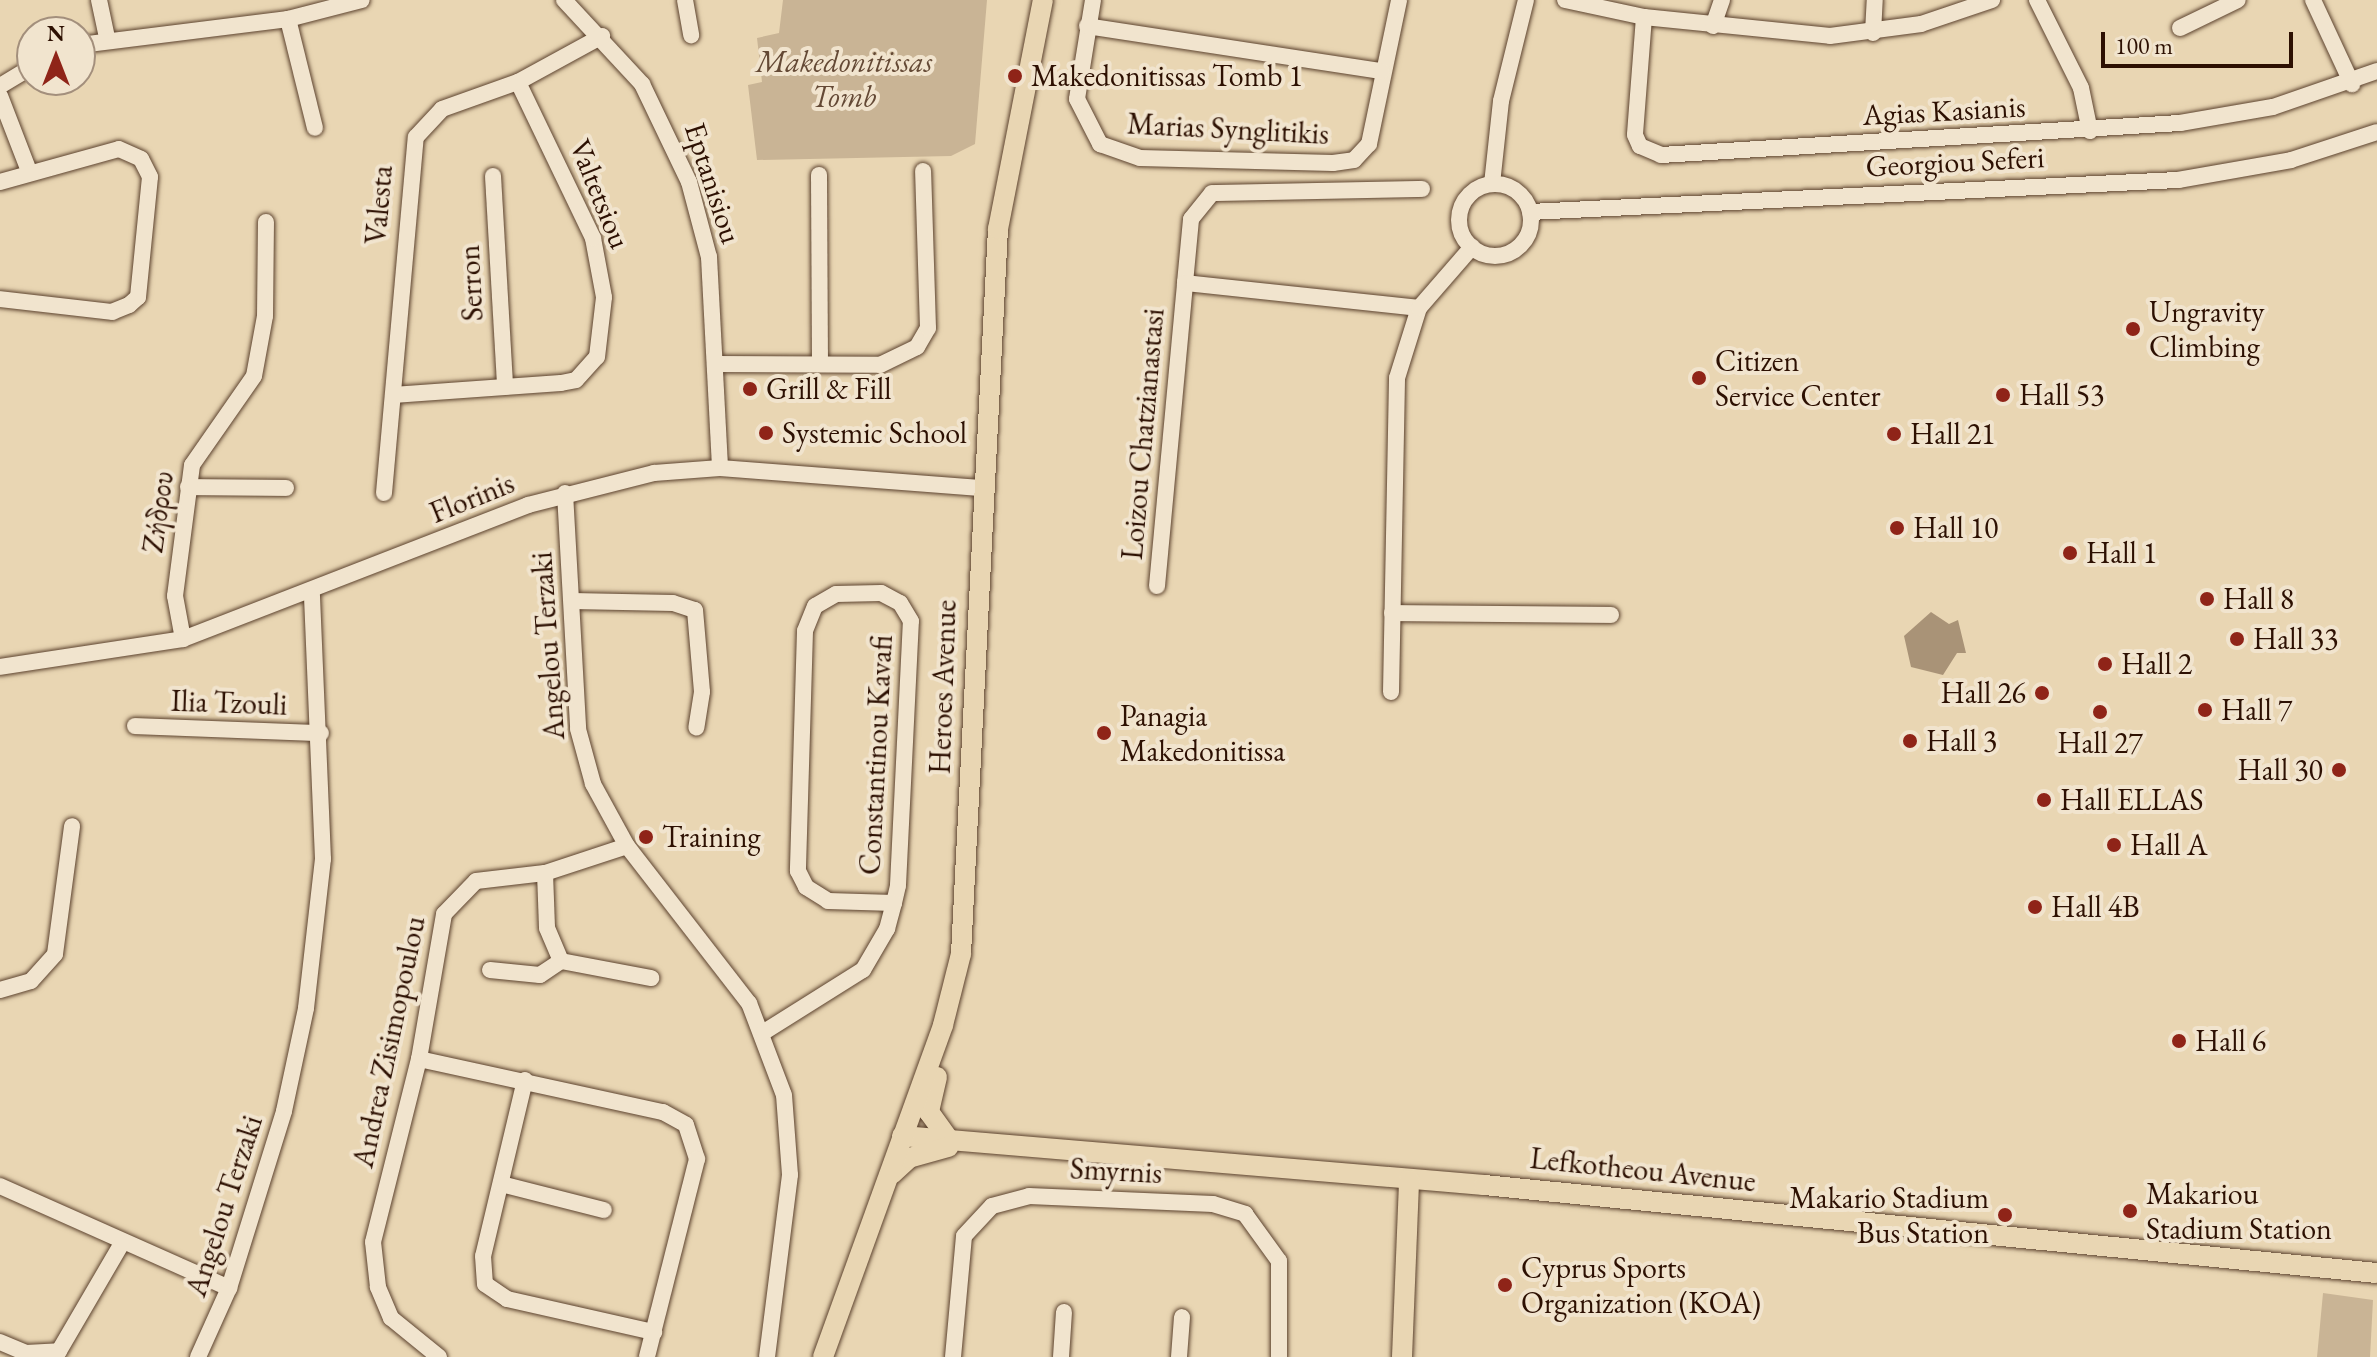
<!DOCTYPE html>
<meta charset="utf-8">
<style>
body{margin:0}
#map{position:relative;width:2377px;height:1357px;overflow:hidden;background:#e9d6b3;font-family:"EB Garamond",serif}
div>[style]{position:absolute}
[style*='--x']{left:calc(var(--x)*1px);top:calc(var(--y)*1px);width:calc(var(--w)*1px);rotate:calc(var(--a)*1deg)}
.green>*{inset:0;background:#c9b495}
.water>*{inset:0;background:#a99377}
.roads{filter:drop-shadow(0 0 2px #5c422e) drop-shadow(0 0 2px #5c422e)}
.minor>*{height:16px;margin:-8px;padding:0 8px;transform-origin:8px;border-radius:8px;background:#f1e4ce}
.minor>.ring{margin:-8px;padding:0;box-sizing:content-box;background:none;border:16px solid #f1e4ce;border-radius:50%}
.major>*{height:20px;margin:-10px;padding:0 10px;transform-origin:10px;border-radius:10px;background:#e9d6b3}
.dots>*{width:22px;height:22px;translate:-50% -50%;box-sizing:border-box;border:4px solid #f1e4ce;border-radius:50%}
span{translate:-50% -50%;white-space:nowrap;text-align:center;line-height:1.15;-webkit-text-stroke:8px #f1e4ce;paint-order:stroke}
.park-label{font-size:30px;color:#644935;font-style:italic}
.poi-label{font-size:30px;color:#2d1002}
.left{translate:0 -50%;text-align:left}
.right{translate:-100% -50%;text-align:right}
.street-label{font-size:30px;color:#2d1002}
.north{position:absolute;left:16px;top:16px;width:80px;height:80px;box-sizing:border-box;background:#f1e4ce;border:2px solid #a38f7c;border-radius:50%;rotate:0deg;font-size:22px;font-weight:700;line-height:32px;text-align:center;color:#2d1002}
.north::after{content:'';display:block;margin:auto;width:28px;height:36px;background:#8f2418;clip-path:polygon(50% 0,100% 100%,50% 72%,0 100%)}
.scale{position:absolute;left:2101px;top:32px;width:192px;height:36px;box-sizing:border-box;border:4px solid #2d1002;border-top:0;padding-left:10px;font-size:24px;line-height:28px;white-space:nowrap;color:#2d1002;-webkit-text-stroke:6px #f1e4ce;paint-order:stroke}
</style>
<div id="map">
<div class="green">
<div style="clip-path:polygon(783px 0,987px 0,975px 144px,951px 156px,757px 160px,748px 85px,762px 82px,757px 38px,779px 33px)"></div>
<div style="clip-path:polygon(2323px 1293px,2373px 1300px,2370px 1357px,2317px 1357px)"></div>
</div>
<div class="water">
<div style="clip-path:polygon(1931px 612px,1949px 624px,1958px 620px,1966px 653px,1957px 653px,1943px 675px,1911px 667px,1904px 636px)"></div>
</div>
<div class="roads">
<div class="minor">
<div style="--x:99;--y:0;--w:39;--a:78"></div>
<div style="--x:564;--y:0;--w:115;--a:47.1"></div>
<div style="--x:642;--y:84;--w:109;--a:64.4"></div>
<div style="--x:689;--y:182;--w:78;--a:75.1"></div>
<div style="--x:709;--y:257;--w:211;--a:87"></div>
<div style="--x:685;--y:0;--w:36;--a:80"></div>
<div style="--x:1093;--y:0;--w:100;--a:99.2"></div>
<div style="--x:1077;--y:99;--w:51;--a:62.9"></div>
<div style="--x:1100;--y:144;--w:42;--a:19.3"></div>
<div style="--x:1140;--y:158;--w:193;--a:1.5"></div>
<div style="--x:1333;--y:163;--w:21;--a:-8"></div>
<div style="--x:1354;--y:160;--w:22;--a:-47"></div>
<div style="--x:1369;--y:144;--w:147;--a:-78.2"></div>
<div style="--x:1565;--y:0;--w:81;--a:12.1"></div>
<div style="--x:1644;--y:17;--w:187;--a:5.8"></div>
<div style="--x:1830;--y:36;--w:92;--a:-7.5"></div>
<div style="--x:1921;--y:24;--w:75;--a:-18.7"></div>
<div style="--x:2037;--y:0;--w:98;--a:63.4"></div>
<div style="--x:2081;--y:88;--w:44;--a:78.2"></div>
<div style="--x:2313;--y:0;--w:93;--a:65.1"></div>
<div style="--x:1644;--y:17;--w:118;--a:94.4"></div>
<div style="--x:1635;--y:135;--w:12;--a:66"></div>
<div style="--x:1640;--y:146;--w:23;--a:23"></div>
<div style="--x:1661;--y:155;--w:520;--a:-3.53"></div>
<div style="--x:2180;--y:123;--w:94;--a:-9.8"></div>
<div style="--x:2273;--y:107;--w:110;--a:-19.1"></div>
<div style="--x:288;--y:19;--w:112;--a:76.1"></div>
<div style="--x:1087;--y:26;--w:298;--a:8.7"></div>
<div style="--x:1713;--y:26;--w:28;--a:-71"></div>
<div style="--x:2180;--y:28;--w:64;--a:-25.8"></div>
<div style="--x:1873;--y:33;--w:33;--a:-87"></div>
<div style="--x:80;--y:45;--w:210;--a:-7.1"></div>
<div style="--x:288;--y:19;--w:76;--a:-14.4"></div>
<div style="--x:0;--y:86;--w:37;--a:-31"></div>
<div style="--x:0;--y:96;--w:80;--a:68.9"></div>
<div style="--x:819;--y:175;--w:188;--a:89.7"></div>
<div style="--x:493;--y:176;--w:211;--a:86.7"></div>
<div style="--x:0;--y:182;--w:123;--a:-15.5"></div>
<div style="--x:119;--y:149;--w:24;--a:24"></div>
<div style="--x:141;--y:159;--w:20;--a:63"></div>
<div style="--x:150;--y:177;--w:121;--a:95.7"></div>
<div style="--x:138;--y:297;--w:12;--a:138"></div>
<div style="--x:129;--y:305;--w:18;--a:158"></div>
<div style="--x:112;--y:312;--w:113;--a:-173.4"></div>
<div style="--x:1492;--y:184;--w:83;--a:-83.8"></div>
<div style="--x:1501;--y:101;--w:104;--a:-76.1"></div>
<div class="ring" style="left:1459px;top:184px;width:56px;height:56px"></div>
<div style="--x:1530;--y:212;--w:649;--a:-2.83"></div>
<div style="--x:2178;--y:180;--w:115;--a:-10"></div>
<div style="--x:2291;--y:160;--w:90;--a:-18"></div>
<div style="--x:1185;--y:283;--w:64;--a:-84.6"></div>
<div style="--x:1191;--y:219;--w:33;--a:-51"></div>
<div style="--x:1212;--y:193;--w:210;--a:-1.1"></div>
<div style="--x:715;--y:364;--w:165;--a:0.3"></div>
<div style="--x:880;--y:365;--w:41;--a:-25.9"></div>
<div style="--x:917;--y:347;--w:22;--a:-60"></div>
<div style="--x:928;--y:328;--w:157;--a:-91.8"></div>
<div style="--x:393;--y:395;--w:168;--a:-4.1"></div>
<div style="--x:561;--y:383;--w:15;--a:-11"></div>
<div style="--x:576;--y:380;--w:31;--a:-48"></div>
<div style="--x:597;--y:357;--w:60;--a:-83.3"></div>
<div style="--x:604;--y:297;--w:60;--a:-100.6"></div>
<div style="--x:593;--y:238;--w:173;--a:-115.7"></div>
<div style="--x:188;--y:487;--w:98;--a:0.6"></div>
<div style="--x:384;--y:493;--w:357;--a:-84.9"></div>
<div style="--x:416;--y:137;--w:38;--a:-47"></div>
<div style="--x:442;--y:109;--w:81;--a:-19.6"></div>
<div style="--x:518;--y:82;--w:96;--a:-28.7"></div>
<div style="--x:565;--y:493;--w:236;--a:86.8"></div>
<div style="--x:578;--y:729;--w:57;--a:74.7"></div>
<div style="--x:593;--y:784;--w:71;--a:61.3"></div>
<div style="--x:627;--y:846;--w:199;--a:52.2"></div>
<div style="--x:749;--y:1003;--w:98;--a:69.2"></div>
<div style="--x:784;--y:1095;--w:80;--a:85.7"></div>
<div style="--x:790;--y:1175;--w:183;--a:97.2"></div>
<div style="--x:1157;--y:586;--w:304;--a:-84.7"></div>
<div style="--x:1185;--y:283;--w:235;--a:6.1"></div>
<div style="--x:572;--y:601;--w:101;--a:1.1"></div>
<div style="--x:673;--y:603;--w:23;--a:18"></div>
<div style="--x:695;--y:610;--w:82;--a:85.1"></div>
<div style="--x:702;--y:692;--w:36;--a:99"></div>
<div style="--x:1392;--y:613;--w:219;--a:0.5"></div>
<div style="--x:183;--y:639;--w:44;--a:-100.5"></div>
<div style="--x:175;--y:596;--w:132;--a:-82.6"></div>
<div style="--x:192;--y:465;--w:108;--a:-55.1"></div>
<div style="--x:254;--y:376;--w:61;--a:-79.6"></div>
<div style="--x:265;--y:316;--w:94;--a:-89.4"></div>
<div style="--x:0;--y:667;--w:185;--a:-8.7"></div>
<div style="--x:183;--y:639;--w:370;--a:-21.2"></div>
<div style="--x:528;--y:505;--w:130;--a:-14.3"></div>
<div style="--x:654;--y:473;--w:66;--a:-4.3"></div>
<div style="--x:720;--y:468;--w:261;--a:4.4"></div>
<div style="--x:1391;--y:692;--w:314;--a:-88.9"></div>
<div style="--x:1397;--y:378;--w:73;--a:-72.6"></div>
<div style="--x:1419;--y:308;--w:81;--a:-49"></div>
<div style="--x:135;--y:726;--w:186;--a:2.2"></div>
<div style="--x:545;--y:873;--w:55;--a:87.9"></div>
<div style="--x:547;--y:928;--w:36;--a:67"></div>
<div style="--x:561;--y:961;--w:92;--a:10.7"></div>
<div style="--x:490;--y:970;--w:50;--a:5.7"></div>
<div style="--x:540;--y:975;--w:25;--a:-34"></div>
<div style="--x:0;--y:990;--w:32;--a:-16"></div>
<div style="--x:31;--y:981;--w:36;--a:-48"></div>
<div style="--x:55;--y:954;--w:129;--a:-82.4"></div>
<div style="--x:764;--y:1032;--w:117;--a:-32.1"></div>
<div style="--x:863;--y:970;--w:48;--a:-59.7"></div>
<div style="--x:887;--y:929;--w:27;--a:-75"></div>
<div style="--x:894;--y:903;--w:18;--a:-77"></div>
<div style="--x:898;--y:885;--w:264;--a:-87.2"></div>
<div style="--x:911;--y:621;--w:21;--a:-121"></div>
<div style="--x:900;--y:603;--w:21;--a:-152"></div>
<div style="--x:881;--y:593;--w:45;--a:178.7"></div>
<div style="--x:836;--y:594;--w:24;--a:150"></div>
<div style="--x:815;--y:606;--w:27;--a:112"></div>
<div style="--x:805;--y:631;--w:240;--a:91.7"></div>
<div style="--x:798;--y:871;--w:18;--a:63"></div>
<div style="--x:806;--y:887;--w:26;--a:32"></div>
<div style="--x:828;--y:901;--w:66;--a:1.7"></div>
<div style="--x:419;--y:1059;--w:250;--a:12.3"></div>
<div style="--x:663;--y:1112;--w:26;--a:29"></div>
<div style="--x:686;--y:1125;--w:36;--a:72"></div>
<div style="--x:697;--y:1159;--w:204;--a:104.2"></div>
<div style="--x:525;--y:1080;--w:181;--a:103.4"></div>
<div style="--x:483;--y:1256;--w:28;--a:86"></div>
<div style="--x:485;--y:1284;--w:27;--a:34"></div>
<div style="--x:507;--y:1299;--w:151;--a:12.7"></div>
<div style="--x:501;--y:1184;--w:106;--a:14.2"></div>
<div style="--x:0;--y:1186;--w:251;--a:24"></div>
<div style="--x:0;--y:1342;--w:28;--a:23"></div>
<div style="--x:26;--y:1353;--w:33;--a:-3"></div>
<div style="--x:59;--y:1351;--w:125;--a:-59.7"></div>
<div style="--x:198;--y:1357;--w:76;--a:-65.8"></div>
<div style="--x:229;--y:1288;--w:185;--a:-72.7"></div>
<div style="--x:284;--y:1111;--w:105;--a:-77.9"></div>
<div style="--x:306;--y:1008;--w:150;--a:-83.5"></div>
<div style="--x:323;--y:859;--w:267;--a:-92.4"></div>
<div style="--x:439;--y:1357;--w:62;--a:-140.9"></div>
<div style="--x:391;--y:1318;--w:34;--a:-113"></div>
<div style="--x:378;--y:1287;--w:45;--a:-96.3"></div>
<div style="--x:373;--y:1242;--w:189;--a:-75.9"></div>
<div style="--x:419;--y:1059;--w:147;--a:-80.2"></div>
<div style="--x:444;--y:914;--w:46;--a:-45.9"></div>
<div style="--x:476;--y:881;--w:69;--a:-6.6"></div>
<div style="--x:545;--y:873;--w:86;--a:-18.2"></div>
<div style="--x:953;--y:1357;--w:121;--a:-84.8"></div>
<div style="--x:964;--y:1236;--w:41;--a:-47"></div>
<div style="--x:992;--y:1206;--w:38;--a:-15"></div>
<div style="--x:1029;--y:1196;--w:184;--a:2.5"></div>
<div style="--x:1213;--y:1204;--w:34;--a:17"></div>
<div style="--x:1245;--y:1214;--w:58;--a:54.1"></div>
<div style="--x:1279;--y:1261;--w:96;--a:90"></div>
<div style="--x:1061;--y:1357;--w:45;--a:-86.2"></div>
<div style="--x:1179;--y:1357;--w:40;--a:-85.7"></div>
</div>
<div class="major">
<div style="--x:937;--y:1077;--w:36;--a:103"></div>
<div style="--x:929;--y:1112;--w:34;--a:54"></div>
<div style="--x:902;--y:1136;--w:584;--a:4.81"></div>
<div style="--x:1484;--y:1185;--w:897;--a:5.63"></div>
<div style="--x:892;--y:1174;--w:23;--a:-43"></div>
<div style="--x:909;--y:1158;--w:41;--a:-15.8"></div>
<div style="--x:823;--y:1357;--w:353;--a:-70.1"></div>
<div style="--x:943;--y:1025;--w:73;--a:-75.8"></div>
<div style="--x:961;--y:954;--w:726;--a:-87.08"></div>
<div style="--x:998;--y:229;--w:233;--a:-78.9"></div>
<div style="--x:1402;--y:1357;--w:177;--a:-87.7"></div>
</div>
</div>
<div class="dots">
<div style="left:1015px;top:76px;background:#8f2418"></div>
<div style="left:2133px;top:329px;background:#8f2418"></div>
<div style="left:1699px;top:378px;background:#8f2418"></div>
<div style="left:750px;top:389px;background:#8f2418"></div>
<div style="left:2003px;top:395px;background:#8f2418"></div>
<div style="left:766px;top:433px;background:#8f2418"></div>
<div style="left:1894px;top:434px;background:#8f2418"></div>
<div style="left:1897px;top:528px;background:#8f2418"></div>
<div style="left:2070px;top:553px;background:#8f2418"></div>
<div style="left:2207px;top:599px;background:#8f2418"></div>
<div style="left:2237px;top:639px;background:#8f2418"></div>
<div style="left:2105px;top:664px;background:#8f2418"></div>
<div style="left:2042px;top:693px;background:#8f2418"></div>
<div style="left:2205px;top:710px;background:#8f2418"></div>
<div style="left:2100px;top:712px;background:#8f2418"></div>
<div style="left:1104px;top:733px;background:#8f2418"></div>
<div style="left:1910px;top:741px;background:#8f2418"></div>
<div style="left:2339px;top:770px;background:#8f2418"></div>
<div style="left:2044px;top:800px;background:#8f2418"></div>
<div style="left:646px;top:837px;background:#8f2418"></div>
<div style="left:2114px;top:845px;background:#8f2418"></div>
<div style="left:2035px;top:907px;background:#8f2418"></div>
<div style="left:2179px;top:1041px;background:#8f2418"></div>
<div style="left:2130px;top:1211px;background:#8f2418"></div>
<div style="left:2005px;top:1215px;background:#8f2418"></div>
<div style="left:1505px;top:1285px;background:#8f2418"></div>
</div>
<div class="park-label">
<span style="left:844px;top:79px">Makedonitissas<br>Tomb</span>
</div>
<div class="poi-label">
<span class="left" style="left:1031px;top:76px">Makedonitissas Tomb 1</span>
<span class="left" style="left:2149px;top:329px">Ungravity<br>Climbing</span>
<span class="left" style="left:1715px;top:378px">Citizen<br>Service Center</span>
<span class="left" style="left:766px;top:389px">Grill &amp; Fill</span>
<span class="left" style="left:2019px;top:395px">Hall 53</span>
<span class="left" style="left:782px;top:433px">Systemic School</span>
<span class="left" style="left:1910px;top:434px">Hall 21</span>
<span class="left" style="left:1913px;top:528px">Hall 10</span>
<span class="left" style="left:2086px;top:553px">Hall 1</span>
<span class="left" style="left:2223px;top:599px">Hall 8</span>
<span class="left" style="left:2253px;top:639px">Hall 33</span>
<span class="left" style="left:2121px;top:664px">Hall 2</span>
<span class="right" style="left:2026px;top:693px">Hall 26</span>
<span class="left" style="left:2221px;top:710px">Hall 7</span>
<span class="left" style="left:1120px;top:733px">Panagia<br>Makedonitissa</span>
<span class="left" style="left:1926px;top:741px">Hall 3</span>
<span style="left:2100px;top:743px">Hall 27</span>
<span class="right" style="left:2323px;top:770px">Hall 30</span>
<span class="left" style="left:2060px;top:800px">Hall ELLAS</span>
<span class="left" style="left:662px;top:837px">Training</span>
<span class="left" style="left:2130px;top:845px">Hall A</span>
<span class="left" style="left:2051px;top:907px">Hall 4B</span>
<span class="left" style="left:2195px;top:1041px">Hall 6</span>
<span class="left" style="left:2146px;top:1211px">Makariou<br>Stadium Station</span>
<span class="right" style="left:1989px;top:1215px">Makario Stadium<br>Bus Station</span>
<span class="left" style="left:1521px;top:1285px">Cyprus Sports<br>Organization (KOA)</span>
</div>
<div class="street-label">
<span style="left:1944px;top:111px;rotate:-3deg">Agias Kasianis</span>
<span style="left:1228px;top:129px;rotate:3deg">Marias Synglitikis</span>
<span style="left:1955px;top:162px;rotate:-3deg">Georgiou Seferi</span>
<span style="left:713px;top:183px;rotate:72deg">Eptanisiou</span>
<span style="left:600px;top:194px;rotate:68deg">Valtetsiou</span>
<span style="left:379px;top:205px;rotate:-85deg">Valesta</span>
<span style="left:471px;top:283px;rotate:-93deg">Serron</span>
<span style="left:1143px;top:434px;rotate:-85deg">Loizou Chatzianastasi</span>
<span style="left:472px;top:498px;rotate:-22deg">Florinis</span>
<span style="left:158px;top:512px;rotate:-82deg">Ζήδρου</span>
<span style="left:548px;top:646px;rotate:-94deg">Angelou Terzaki</span>
<span style="left:943px;top:687px;rotate:-88deg">Heroes Avenue</span>
<span style="left:229px;top:703px;rotate:2deg">Ilia Tzouli</span>
<span style="left:876px;top:755px;rotate:-87deg">Constantinou Kavafi</span>
<span style="left:389px;top:1042px;rotate:-78deg">Andrea Zisimopoulou</span>
<span style="left:1643px;top:1170px;rotate:6deg">Lefkotheou Avenue</span>
<span style="left:1116px;top:1171px;rotate:3deg">Smyrnis</span>
<span style="left:224px;top:1206px;rotate:-72deg">Angelou Terzaki</span>
</div>
<div class="north">N</div>
<div class="scale">100 m</div>
</div>
